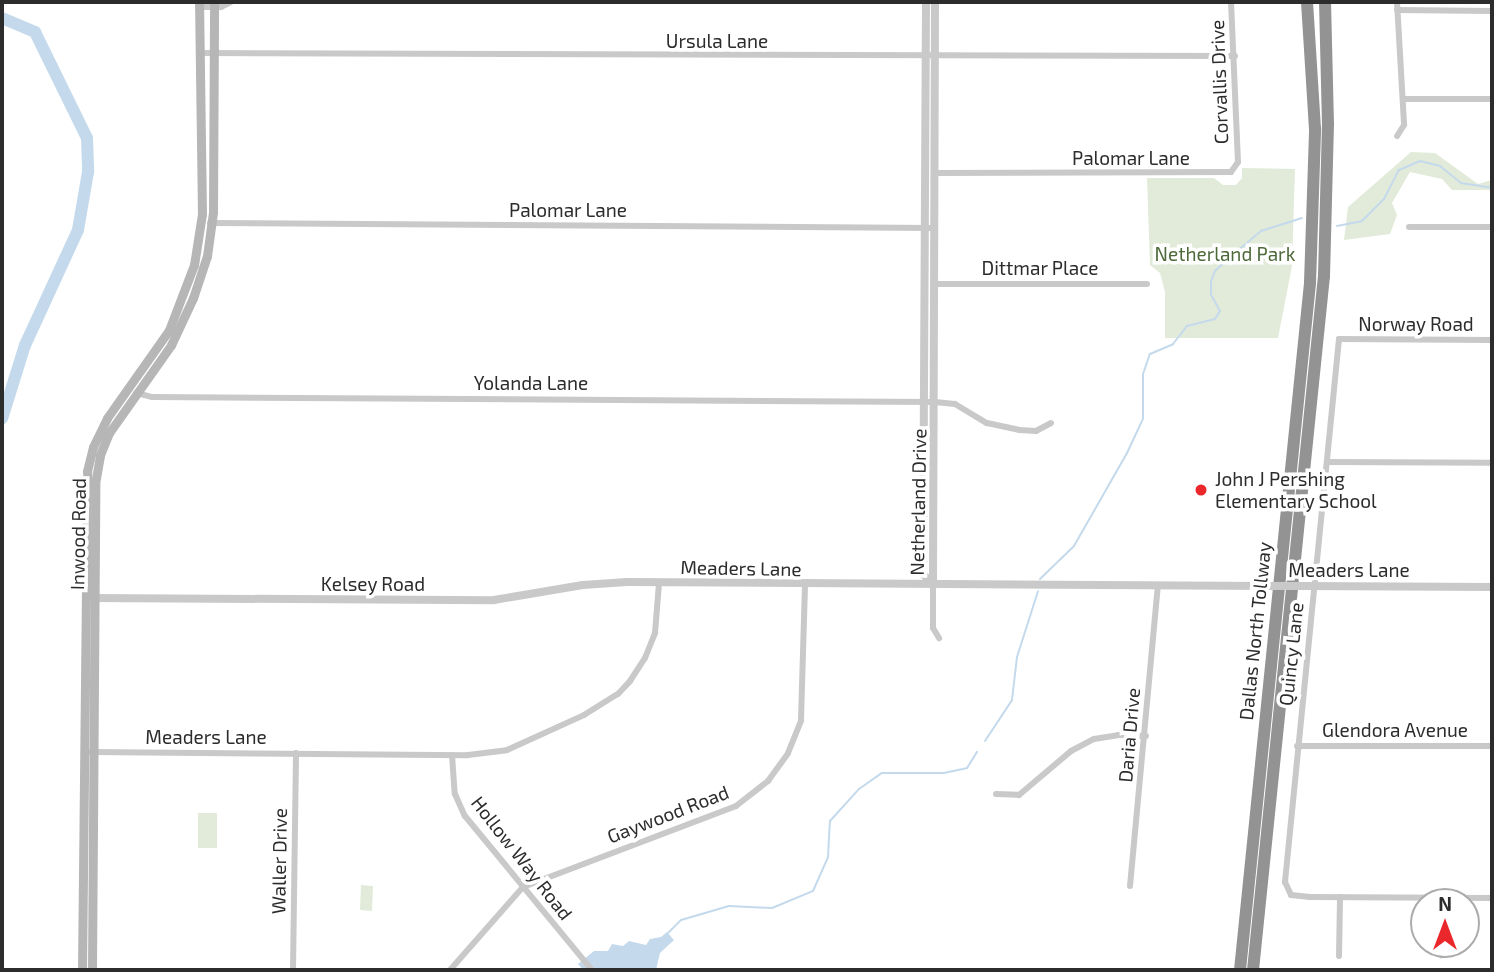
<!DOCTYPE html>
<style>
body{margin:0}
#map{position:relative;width:1494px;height:972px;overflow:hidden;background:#fff;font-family:"Exo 2",sans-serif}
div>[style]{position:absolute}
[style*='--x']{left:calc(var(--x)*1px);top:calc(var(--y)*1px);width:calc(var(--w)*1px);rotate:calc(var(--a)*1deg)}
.green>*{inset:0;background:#e2ebd9}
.water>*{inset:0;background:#c4daec}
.stream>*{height:2px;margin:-1px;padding:0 1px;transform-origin:1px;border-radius:1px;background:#c4daec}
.river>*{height:12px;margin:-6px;padding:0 6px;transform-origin:6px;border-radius:6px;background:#c4daec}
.minor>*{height:6px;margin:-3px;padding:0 3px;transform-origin:3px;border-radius:3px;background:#c9c9c9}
.tertiary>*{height:8px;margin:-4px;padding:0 4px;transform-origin:4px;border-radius:4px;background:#c9c9c9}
.secondary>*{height:9px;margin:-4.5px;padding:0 4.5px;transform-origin:4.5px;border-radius:4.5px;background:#b6b6b6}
.motorway>*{height:12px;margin:-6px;padding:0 6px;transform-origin:6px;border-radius:6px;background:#939393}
.tertiary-bridge>*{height:8px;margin:-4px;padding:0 4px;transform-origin:4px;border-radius:4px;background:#c9c9c9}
.dots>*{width:19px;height:19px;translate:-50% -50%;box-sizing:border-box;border:4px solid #fff;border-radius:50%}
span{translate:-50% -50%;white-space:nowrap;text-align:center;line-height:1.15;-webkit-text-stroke:7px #fff;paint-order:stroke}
.street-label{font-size:19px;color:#2c2c2c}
.park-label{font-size:19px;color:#4d6939}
.poi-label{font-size:19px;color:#2c2c2c}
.left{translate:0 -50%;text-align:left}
.frame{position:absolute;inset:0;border:4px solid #2c2c2c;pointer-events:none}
.north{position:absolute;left:1410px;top:888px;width:70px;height:70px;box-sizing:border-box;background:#fff;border:2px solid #ababab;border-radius:50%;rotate:0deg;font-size:19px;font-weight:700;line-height:28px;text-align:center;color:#2c2c2c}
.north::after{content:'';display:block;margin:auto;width:24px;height:32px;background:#ea282b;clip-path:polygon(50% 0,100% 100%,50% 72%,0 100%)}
</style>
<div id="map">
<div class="green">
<div style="clip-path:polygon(1411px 152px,1435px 153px,1478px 184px,1492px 180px,1492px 190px,1452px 190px,1442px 179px,1410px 172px,1392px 203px,1397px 215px,1390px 234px,1344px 240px,1348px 207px)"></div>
<div style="clip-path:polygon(1242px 168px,1295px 169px,1292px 266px,1278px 338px,1165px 338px,1165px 292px,1160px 273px,1150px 265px,1147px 178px,1214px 178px,1223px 185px,1236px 185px,1242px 178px)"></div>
<div style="clip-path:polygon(198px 813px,217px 813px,217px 848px,198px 848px)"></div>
<div style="clip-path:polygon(361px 885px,373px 886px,372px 911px,360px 910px)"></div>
</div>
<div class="water">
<div style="clip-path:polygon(667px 932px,674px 940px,660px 953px,656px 970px,583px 970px,578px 964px,594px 951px,608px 951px,612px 944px,623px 946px,629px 941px,646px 945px,650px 939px,661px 937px)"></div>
</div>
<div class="stream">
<div style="--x:1337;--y:226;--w:25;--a:-11"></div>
<div style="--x:1362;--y:221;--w:31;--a:-45"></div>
<div style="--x:1384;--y:199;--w:33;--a:-63"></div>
<div style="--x:1399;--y:170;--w:23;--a:-23"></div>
<div style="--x:1420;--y:161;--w:21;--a:14"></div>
<div style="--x:1440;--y:166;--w:27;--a:39"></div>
<div style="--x:1461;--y:183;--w:31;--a:9"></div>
<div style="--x:1040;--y:579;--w:47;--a:-44.1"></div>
<div style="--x:1074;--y:546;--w:107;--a:-60.3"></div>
<div style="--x:1127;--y:453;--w:38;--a:-65"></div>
<div style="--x:1143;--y:418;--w:44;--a:-90"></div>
<div style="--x:1143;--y:374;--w:21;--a:-71"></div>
<div style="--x:1150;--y:354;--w:25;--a:-23"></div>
<div style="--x:1173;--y:344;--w:23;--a:-52"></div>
<div style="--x:1187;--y:326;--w:29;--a:-14"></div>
<div style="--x:1215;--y:319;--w:9;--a:-58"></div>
<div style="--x:1220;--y:311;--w:18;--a:-119"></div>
<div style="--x:1211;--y:295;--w:14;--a:-90"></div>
<div style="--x:1211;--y:281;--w:11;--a:-68"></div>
<div style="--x:1215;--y:271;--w:16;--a:-43"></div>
<div style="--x:1227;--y:260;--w:45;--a:-40.5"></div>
<div style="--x:1261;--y:231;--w:43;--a:-17.6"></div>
<div style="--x:985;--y:741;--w:49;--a:-56.6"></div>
<div style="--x:1012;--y:700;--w:43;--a:-83.4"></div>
<div style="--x:1017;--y:657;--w:69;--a:-72.3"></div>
<div style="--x:667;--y:934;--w:20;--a:-45"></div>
<div style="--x:681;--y:920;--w:50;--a:-16.3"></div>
<div style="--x:729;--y:906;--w:43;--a:2.7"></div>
<div style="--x:772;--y:908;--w:44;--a:-22.5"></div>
<div style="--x:813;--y:891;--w:37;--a:-66"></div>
<div style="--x:828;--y:857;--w:36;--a:-87"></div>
<div style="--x:830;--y:821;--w:43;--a:-47.8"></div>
<div style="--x:859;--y:789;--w:28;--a:-35"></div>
<div style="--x:882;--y:773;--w:62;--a:0"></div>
<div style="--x:944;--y:773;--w:24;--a:-12"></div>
<div style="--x:967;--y:768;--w:19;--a:-58"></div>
</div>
<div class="river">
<div style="--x:2;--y:18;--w:36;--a:23"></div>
<div style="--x:35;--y:32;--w:118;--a:63.9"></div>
<div style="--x:87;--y:138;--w:34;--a:88"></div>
<div style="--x:88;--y:172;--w:59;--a:99.8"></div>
<div style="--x:78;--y:230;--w:127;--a:114.7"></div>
<div style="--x:25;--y:345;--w:77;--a:107.3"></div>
</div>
<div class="minor">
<div style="--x:1397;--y:2;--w:123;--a:86.7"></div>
<div style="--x:1404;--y:125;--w:13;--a:122"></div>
<div style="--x:199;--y:7;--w:22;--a:0"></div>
<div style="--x:221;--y:7;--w:11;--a:-27"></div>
<div style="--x:1397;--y:10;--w:95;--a:0.6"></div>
<div style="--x:199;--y:53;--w:1036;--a:0.17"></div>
<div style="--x:1403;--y:99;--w:89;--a:0"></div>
<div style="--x:935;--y:173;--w:296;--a:-0.2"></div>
<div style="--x:1231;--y:172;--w:12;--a:-55"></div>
<div style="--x:1238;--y:162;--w:160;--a:-92.5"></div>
<div style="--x:210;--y:223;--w:724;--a:0.4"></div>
<div style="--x:1409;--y:227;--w:83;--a:0"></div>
<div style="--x:934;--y:284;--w:213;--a:0"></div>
<div style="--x:1492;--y:340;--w:153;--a:-179.6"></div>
<div style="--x:1339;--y:339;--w:546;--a:95.68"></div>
<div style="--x:1285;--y:882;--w:14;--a:65"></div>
<div style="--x:1291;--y:895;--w:19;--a:6"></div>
<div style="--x:1310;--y:897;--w:182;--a:0.3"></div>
<div style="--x:136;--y:393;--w:16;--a:14"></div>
<div style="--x:152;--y:397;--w:783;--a:0.37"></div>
<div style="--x:935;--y:402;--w:20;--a:6"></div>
<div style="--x:955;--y:404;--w:37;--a:31"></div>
<div style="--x:987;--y:423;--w:33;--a:12"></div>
<div style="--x:1019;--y:430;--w:17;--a:3"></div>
<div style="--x:1036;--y:431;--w:17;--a:-28"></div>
<div style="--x:1327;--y:462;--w:165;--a:0.3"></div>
<div style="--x:933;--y:585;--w:43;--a:90"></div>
<div style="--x:933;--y:628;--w:12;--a:59"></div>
<div style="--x:1297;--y:746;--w:195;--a:0"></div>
<div style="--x:90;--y:752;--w:378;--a:0.5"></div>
<div style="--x:468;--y:755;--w:39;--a:-7"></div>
<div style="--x:507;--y:750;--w:85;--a:-24.4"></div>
<div style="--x:584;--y:715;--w:40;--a:-32"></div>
<div style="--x:618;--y:694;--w:18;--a:-47"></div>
<div style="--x:630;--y:681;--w:27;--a:-57"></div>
<div style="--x:645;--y:658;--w:27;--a:-68"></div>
<div style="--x:655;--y:633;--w:50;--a:-85.4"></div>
<div style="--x:452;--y:755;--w:39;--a:86"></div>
<div style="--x:455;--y:794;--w:24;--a:66"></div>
<div style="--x:465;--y:816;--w:200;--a:50.5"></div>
<div style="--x:996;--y:794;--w:23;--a:2"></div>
<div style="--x:1019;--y:795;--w:68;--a:-40.2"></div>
<div style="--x:1071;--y:751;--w:26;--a:-28"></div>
<div style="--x:1094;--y:739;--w:24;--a:-9"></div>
<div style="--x:1118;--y:735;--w:28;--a:2"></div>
<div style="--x:1130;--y:886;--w:301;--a:-84.7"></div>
<div style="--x:1435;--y:944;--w:13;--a:61"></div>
<div style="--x:1339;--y:956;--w:59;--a:-89"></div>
<div style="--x:293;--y:970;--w:217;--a:-89.2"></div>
<div style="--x:450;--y:970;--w:111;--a:-48.7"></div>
<div style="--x:523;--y:887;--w:228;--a:-20.8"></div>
<div style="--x:736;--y:806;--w:41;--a:-38"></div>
<div style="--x:768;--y:781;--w:34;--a:-54"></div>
<div style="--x:788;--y:753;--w:35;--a:-68"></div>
<div style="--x:801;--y:720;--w:136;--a:-88.3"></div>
</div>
<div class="tertiary">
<div style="--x:926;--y:2;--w:572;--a:90.3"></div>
<div style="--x:923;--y:574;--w:15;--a:48"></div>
<div style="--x:933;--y:585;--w:583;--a:-89.8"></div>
<div style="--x:1302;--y:586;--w:190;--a:0.3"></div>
<div style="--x:88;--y:598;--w:406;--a:0.3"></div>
<div style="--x:494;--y:600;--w:90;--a:-9.6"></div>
<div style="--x:583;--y:585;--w:44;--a:-3.9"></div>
<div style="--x:627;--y:582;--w:641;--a:0.36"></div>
</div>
<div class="secondary">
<div style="--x:82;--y:970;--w:499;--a:-89.4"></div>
<div style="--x:87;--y:471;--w:25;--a:-76"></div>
<div style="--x:93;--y:447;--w:32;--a:-64"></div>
<div style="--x:107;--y:418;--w:108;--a:-54.8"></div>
<div style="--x:169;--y:330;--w:70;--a:-69"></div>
<div style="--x:194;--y:265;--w:52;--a:-81.1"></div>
<div style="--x:202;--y:214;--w:212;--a:-90.8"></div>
<div style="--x:92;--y:970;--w:486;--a:-89.6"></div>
<div style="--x:95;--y:484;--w:29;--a:-80"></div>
<div style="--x:100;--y:455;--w:24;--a:-68"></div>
<div style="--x:109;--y:433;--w:108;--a:-54.8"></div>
<div style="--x:171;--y:345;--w:52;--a:-64.9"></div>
<div style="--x:193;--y:298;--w:44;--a:-71.6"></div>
<div style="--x:207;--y:256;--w:44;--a:-82.2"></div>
<div style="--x:213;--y:212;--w:210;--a:-89.7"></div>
</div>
<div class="motorway">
<div style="--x:1240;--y:970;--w:691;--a:-84.18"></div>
<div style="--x:1310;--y:283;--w:154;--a:-88.1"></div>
<div style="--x:1315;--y:129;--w:127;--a:-93.6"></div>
<div style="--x:1253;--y:970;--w:698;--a:-84.16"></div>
<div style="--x:1324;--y:276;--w:152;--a:-88.5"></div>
<div style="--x:1328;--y:124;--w:122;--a:-91.4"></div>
</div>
<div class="tertiary-bridge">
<div style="--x:1268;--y:586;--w:34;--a:0"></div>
</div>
<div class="dots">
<div style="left:1201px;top:490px;background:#ea282b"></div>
</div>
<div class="street-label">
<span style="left:717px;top:41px">Ursula Lane</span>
<span style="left:1219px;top:82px;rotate:-92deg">Corvallis Drive</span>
<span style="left:1131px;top:158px">Palomar Lane</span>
<span style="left:568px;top:210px">Palomar Lane</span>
<span style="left:1040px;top:268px">Dittmar Place</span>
<span style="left:1416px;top:324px">Norway Road</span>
<span style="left:531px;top:383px">Yolanda Lane</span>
<span style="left:918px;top:502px;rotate:-89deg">Netherland Drive</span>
<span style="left:78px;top:534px;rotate:-89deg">Inwood Road</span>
<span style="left:741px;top:568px;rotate:1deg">Meaders Lane</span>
<span style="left:1349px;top:570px">Meaders Lane</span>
<span style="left:373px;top:584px">Kelsey Road</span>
<span style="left:1255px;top:631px;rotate:-84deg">Dallas North Tollway</span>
<span style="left:1291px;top:654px;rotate:-84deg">Quincy Lane</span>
<span style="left:1395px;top:730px">Glendora Avenue</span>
<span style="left:1129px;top:735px;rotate:-85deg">Daria Drive</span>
<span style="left:206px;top:737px">Meaders Lane</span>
<span style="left:668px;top:814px;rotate:-21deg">Gaywood Road</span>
<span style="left:522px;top:858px;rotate:52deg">Hollow Way Road</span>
<span style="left:279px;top:861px;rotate:-89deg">Waller Drive</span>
</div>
<div class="park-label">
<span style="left:1225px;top:254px">Netherland Park</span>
</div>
<div class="poi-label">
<span class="left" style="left:1215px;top:490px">John J Pershing<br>Elementary School</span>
</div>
<div class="frame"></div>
<div class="north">N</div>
</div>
